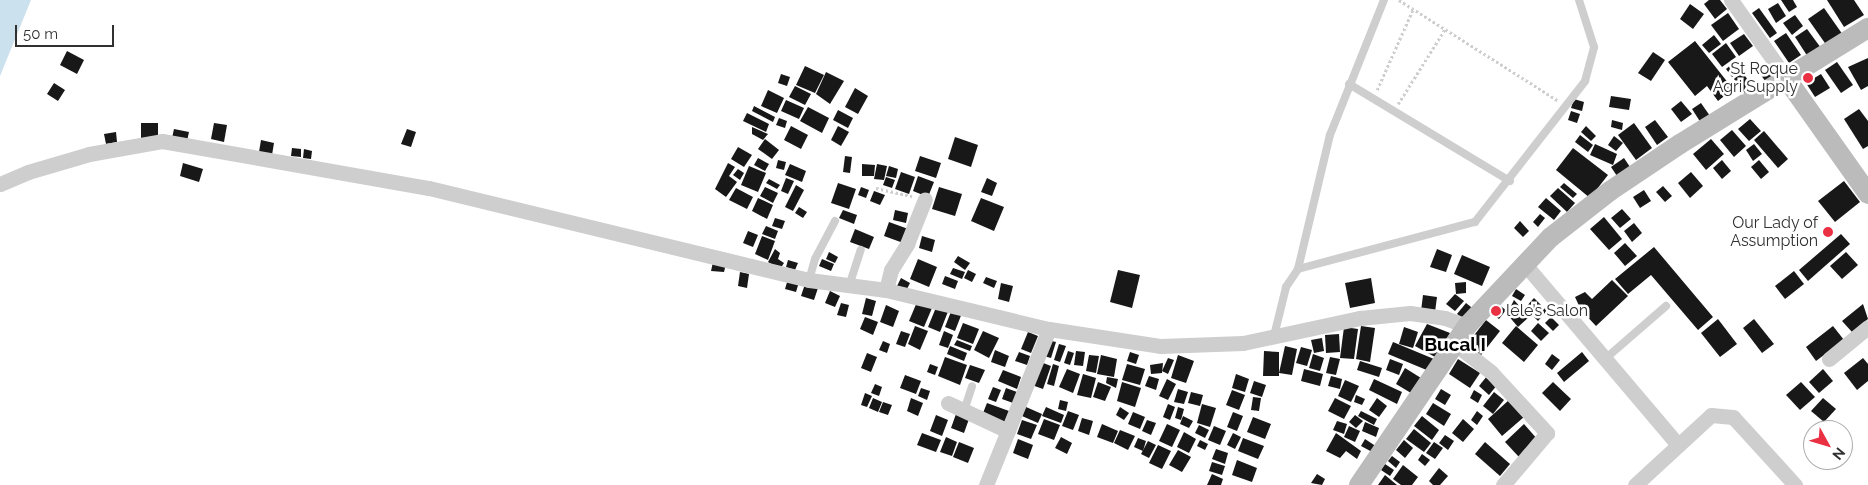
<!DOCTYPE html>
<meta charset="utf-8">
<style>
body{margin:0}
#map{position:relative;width:1868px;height:485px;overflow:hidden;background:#fff;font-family:Raleway,sans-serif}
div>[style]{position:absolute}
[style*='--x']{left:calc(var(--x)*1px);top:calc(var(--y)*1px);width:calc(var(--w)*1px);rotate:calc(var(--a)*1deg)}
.water>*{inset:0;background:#cce1ee}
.building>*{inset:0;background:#181818}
.path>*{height:2.5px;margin-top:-1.25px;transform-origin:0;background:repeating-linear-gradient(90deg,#cecece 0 2.5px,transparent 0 5px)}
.lane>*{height:8px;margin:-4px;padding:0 4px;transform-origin:4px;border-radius:4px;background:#cecece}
.street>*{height:15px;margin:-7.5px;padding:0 7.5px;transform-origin:7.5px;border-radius:7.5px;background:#cecece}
.secondary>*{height:20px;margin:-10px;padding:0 10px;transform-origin:10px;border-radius:10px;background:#bbb}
.dots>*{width:14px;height:14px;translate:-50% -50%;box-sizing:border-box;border:2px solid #fff;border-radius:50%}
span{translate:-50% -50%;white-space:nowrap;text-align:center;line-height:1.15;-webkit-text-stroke:5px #fff;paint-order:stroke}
.poi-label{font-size:16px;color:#313131}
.right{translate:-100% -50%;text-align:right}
.left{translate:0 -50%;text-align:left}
.quarter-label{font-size:19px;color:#000;font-weight:700}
.north{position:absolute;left:1803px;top:420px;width:50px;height:50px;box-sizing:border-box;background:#fff;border:1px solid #adadad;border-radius:50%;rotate:129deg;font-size:14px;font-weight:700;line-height:20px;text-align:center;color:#313131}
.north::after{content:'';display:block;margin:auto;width:18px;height:22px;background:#ea3143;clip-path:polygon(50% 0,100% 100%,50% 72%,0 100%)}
.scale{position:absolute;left:15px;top:25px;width:99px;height:22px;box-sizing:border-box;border:2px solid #313131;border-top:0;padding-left:6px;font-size:15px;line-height:18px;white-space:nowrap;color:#313131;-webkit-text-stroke:4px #fff;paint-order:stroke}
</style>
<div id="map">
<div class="water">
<div style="clip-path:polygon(0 0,31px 0,0 76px)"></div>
</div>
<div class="building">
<div style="clip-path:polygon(1709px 0,1720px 0,1727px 9px,1715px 19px,1704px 4px)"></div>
<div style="clip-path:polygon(1781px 0,1793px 0,1797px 7px,1789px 12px)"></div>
<div style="clip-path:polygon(1827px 0,1854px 0,1864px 15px,1844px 27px)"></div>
<div style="clip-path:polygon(1778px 3px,1786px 16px,1776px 23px,1768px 9px)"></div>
<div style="clip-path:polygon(1690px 4px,1704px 14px,1693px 29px,1680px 19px)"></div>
<div style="clip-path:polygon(1759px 8px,1777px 33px,1770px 38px,1752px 13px)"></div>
<div style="clip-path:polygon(1824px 8px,1843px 35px,1827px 46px,1808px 19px)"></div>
<div style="clip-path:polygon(1728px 13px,1739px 29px,1723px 41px,1711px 25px)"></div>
<div style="clip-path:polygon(1795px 15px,1803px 26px,1792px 35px,1783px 23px)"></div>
<div style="clip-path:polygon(1807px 29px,1821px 48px,1808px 57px,1795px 37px)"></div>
<div style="clip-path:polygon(1786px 33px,1801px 55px,1789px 63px,1774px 41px)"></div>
<div style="clip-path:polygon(1744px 34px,1753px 46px,1739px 56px,1730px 43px)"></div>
<div style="clip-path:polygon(1714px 35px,1721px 44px,1709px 53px,1702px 45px)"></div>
<div style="clip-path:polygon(1695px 41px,1733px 89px,1718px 101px,1707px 86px,1695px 96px,1668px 62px)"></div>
<div style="clip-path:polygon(1726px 43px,1736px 57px,1722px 67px,1712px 54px)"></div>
<div style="clip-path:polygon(67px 51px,84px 60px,77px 74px,60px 65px)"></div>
<div style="clip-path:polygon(1653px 52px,1665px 60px,1651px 81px,1638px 73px)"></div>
<div style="clip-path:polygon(1868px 58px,1868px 86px,1861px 90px,1848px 67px)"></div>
<div style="clip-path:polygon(1737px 60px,1744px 68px,1732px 77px,1726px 69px)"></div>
<div style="clip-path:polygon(1837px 62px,1853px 85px,1841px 93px,1825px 70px)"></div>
<div style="clip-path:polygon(805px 66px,824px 75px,815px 93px,796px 85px)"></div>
<div style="clip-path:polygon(1769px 68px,1775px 77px,1766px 82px,1760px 74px)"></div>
<div style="clip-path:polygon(826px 72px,844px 81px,830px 104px,816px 94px)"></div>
<div style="clip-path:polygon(1742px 72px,1755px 89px,1747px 96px,1734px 79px)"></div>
<div style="clip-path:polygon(781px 74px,790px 77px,787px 86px,778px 83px)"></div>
<div style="clip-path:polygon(1821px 74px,1830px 88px,1815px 97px,1806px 83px)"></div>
<div style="clip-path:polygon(54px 83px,65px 90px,58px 101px,47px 94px)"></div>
<div style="clip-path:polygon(795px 86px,811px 94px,805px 105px,789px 97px)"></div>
<div style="clip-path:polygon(855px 88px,868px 96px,858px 114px,845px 107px)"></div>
<div style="clip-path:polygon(768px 90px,784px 98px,777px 113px,761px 106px)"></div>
<div style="clip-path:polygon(1611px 96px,1631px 99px,1629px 110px,1609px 107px)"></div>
<div style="clip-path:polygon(1574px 99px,1584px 102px,1582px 111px,1571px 108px)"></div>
<div style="clip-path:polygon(786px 100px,804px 108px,799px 119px,781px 111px)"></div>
<div style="clip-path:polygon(1681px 101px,1692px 114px,1681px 122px,1671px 109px)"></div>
<div style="clip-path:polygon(1701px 103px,1710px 116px,1701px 123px,1692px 109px)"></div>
<div style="clip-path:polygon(754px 106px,775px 117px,773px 122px,752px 111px)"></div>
<div style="clip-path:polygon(808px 107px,829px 118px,822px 133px,800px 121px)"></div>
<div style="clip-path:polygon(1859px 109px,1868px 121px,1868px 146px,1863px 149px,1844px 119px)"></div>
<div style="clip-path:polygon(838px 110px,853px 118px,848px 128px,833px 120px)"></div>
<div style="clip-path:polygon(1571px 111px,1580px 114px,1577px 123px,1568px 120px)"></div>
<div style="clip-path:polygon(747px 113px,769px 124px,766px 132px,743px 121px)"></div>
<div style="clip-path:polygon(779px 118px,787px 121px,785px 128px,776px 125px)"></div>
<div style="clip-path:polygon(1750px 119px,1761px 131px,1749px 141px,1738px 129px)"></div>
<div style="clip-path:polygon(1612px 120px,1623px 123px,1622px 130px,1611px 127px)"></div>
<div style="clip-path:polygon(1655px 120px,1668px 137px,1657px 145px,1645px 127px)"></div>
<div style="clip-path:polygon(141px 123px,158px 123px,158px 139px,141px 139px)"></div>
<div style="clip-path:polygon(214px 123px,227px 125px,224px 142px,211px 139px)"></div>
<div style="clip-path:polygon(1634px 123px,1652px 148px,1636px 160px,1618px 135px)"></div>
<div style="clip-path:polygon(791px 126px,808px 135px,801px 149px,784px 140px)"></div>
<div style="clip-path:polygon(838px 126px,849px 132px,841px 146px,831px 140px)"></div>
<div style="clip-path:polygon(1586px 126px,1596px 136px,1591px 141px,1581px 132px)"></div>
<div style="clip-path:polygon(752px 127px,768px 134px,763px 140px,752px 134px)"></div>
<div style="clip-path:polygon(174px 129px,189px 132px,187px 141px,172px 138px)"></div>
<div style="clip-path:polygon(407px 129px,416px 132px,411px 147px,401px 144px)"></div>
<div style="clip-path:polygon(1732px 130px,1746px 146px,1734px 157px,1720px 140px)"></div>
<div style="clip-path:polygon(1764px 131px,1788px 159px,1778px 168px,1754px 140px)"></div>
<div style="clip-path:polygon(116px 132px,117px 142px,106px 144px,104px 134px)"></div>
<div style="clip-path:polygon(1580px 135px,1593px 145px,1588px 152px,1575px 142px)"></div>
<div style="clip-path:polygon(1614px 136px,1623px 143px,1616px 151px,1608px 145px)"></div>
<div style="clip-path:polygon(955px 137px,978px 145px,971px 167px,948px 159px)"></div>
<div style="clip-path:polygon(765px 139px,779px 150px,772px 159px,758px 149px)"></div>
<div style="clip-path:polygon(1711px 139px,1724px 154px,1706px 170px,1693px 154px)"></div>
<div style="clip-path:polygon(261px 140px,274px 143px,272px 155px,259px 152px)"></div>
<div style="clip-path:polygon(1595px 144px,1617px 154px,1613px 165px,1590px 155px)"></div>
<div style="clip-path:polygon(1754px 144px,1762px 154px,1753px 161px,1746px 150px)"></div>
<div style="clip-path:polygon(738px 147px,752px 155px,744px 167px,731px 159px)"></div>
<div style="clip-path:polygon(292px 148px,301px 149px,301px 157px,291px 156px)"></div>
<div style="clip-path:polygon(1573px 148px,1608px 175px,1590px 198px,1556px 170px)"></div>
<div style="clip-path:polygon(304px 149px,312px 151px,311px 159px,303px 158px)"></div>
<div style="clip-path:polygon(845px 156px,852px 157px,850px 173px,843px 172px)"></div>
<div style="clip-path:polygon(920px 156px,941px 163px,936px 178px,915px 171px)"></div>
<div style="clip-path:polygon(758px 158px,769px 164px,765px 171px,754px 165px)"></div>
<div style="clip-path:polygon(1624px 158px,1632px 170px,1619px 179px,1611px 167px)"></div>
<div style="clip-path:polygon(778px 160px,786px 162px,784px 170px,776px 168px)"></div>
<div style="clip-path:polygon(1722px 160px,1731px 171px,1722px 179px,1713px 168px)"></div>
<div style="clip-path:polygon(1759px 160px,1769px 172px,1761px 179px,1751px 167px)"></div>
<div style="clip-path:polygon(183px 163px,203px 169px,199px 182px,180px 176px)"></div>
<div style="clip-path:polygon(728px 163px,735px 167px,729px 176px,737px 182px,726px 197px,715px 189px)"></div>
<div style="clip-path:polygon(790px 164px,806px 171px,802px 182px,785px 175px)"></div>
<div style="clip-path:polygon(862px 164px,875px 165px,874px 176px,862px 176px)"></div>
<div style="clip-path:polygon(877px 164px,887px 166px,884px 180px,874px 179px)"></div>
<div style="clip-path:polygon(749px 166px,766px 173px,758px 192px,741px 185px)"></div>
<div style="clip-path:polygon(889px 166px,898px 169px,896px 178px,886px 176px)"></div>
<div style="clip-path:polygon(738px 169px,744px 173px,740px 180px,733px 175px)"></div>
<div style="clip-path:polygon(901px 172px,915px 177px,909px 194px,895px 189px)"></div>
<div style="clip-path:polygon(1691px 172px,1703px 186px,1690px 198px,1678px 183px)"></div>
<div style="clip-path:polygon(918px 176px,934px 182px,928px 197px,913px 191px)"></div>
<div style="clip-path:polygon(886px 177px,895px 180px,892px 188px,883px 185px)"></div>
<div style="clip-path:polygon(786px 178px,794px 181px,788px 194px,781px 191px)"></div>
<div style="clip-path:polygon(987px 178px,997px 183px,992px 196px,981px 192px)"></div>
<div style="clip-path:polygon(769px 179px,780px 185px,777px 189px,766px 183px)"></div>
<div style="clip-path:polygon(1844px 181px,1860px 202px,1835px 222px,1818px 201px)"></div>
<div style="clip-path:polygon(838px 183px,856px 189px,849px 209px,831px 203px)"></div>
<div style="clip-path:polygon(1564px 183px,1577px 194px,1573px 198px,1560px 187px)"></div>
<div style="clip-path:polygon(796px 185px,804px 190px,793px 211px,785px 207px)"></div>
<div style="clip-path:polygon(1663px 186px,1672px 196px,1665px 202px,1656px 192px)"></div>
<div style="clip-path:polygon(765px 187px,778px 193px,773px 203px,760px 196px)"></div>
<div style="clip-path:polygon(861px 187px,869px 190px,866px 198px,858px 195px)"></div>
<div style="clip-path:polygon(939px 187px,962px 194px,955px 216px,932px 209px)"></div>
<div style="clip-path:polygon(736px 188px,753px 197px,747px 209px,729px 200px)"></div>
<div style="clip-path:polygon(1558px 188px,1575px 203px,1567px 212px,1550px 196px)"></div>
<div style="clip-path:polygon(1644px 190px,1651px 201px,1640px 208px,1633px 197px)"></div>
<div style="clip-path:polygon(874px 191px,885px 195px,880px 205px,870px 201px)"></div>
<div style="clip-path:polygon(758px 198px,773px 205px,767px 219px,752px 211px)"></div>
<div style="clip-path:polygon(981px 198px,1004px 207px,994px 231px,971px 221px)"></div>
<div style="clip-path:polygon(1546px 198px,1561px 211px,1554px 220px,1538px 207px)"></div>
<div style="clip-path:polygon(799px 207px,807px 212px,803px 218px,795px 213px)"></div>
<div style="clip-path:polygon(1622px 209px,1631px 219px,1620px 228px,1611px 218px)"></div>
<div style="clip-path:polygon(843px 210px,857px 215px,854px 224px,839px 218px)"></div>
<div style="clip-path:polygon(895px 210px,908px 213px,906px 223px,893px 220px)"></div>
<div style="clip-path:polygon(1540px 214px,1545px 218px,1538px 227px,1533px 222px)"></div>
<div style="clip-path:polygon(1604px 217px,1622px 239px,1609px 250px,1590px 229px)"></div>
<div style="clip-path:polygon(775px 218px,785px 221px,782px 229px,772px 226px)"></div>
<div style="clip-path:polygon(1520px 221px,1529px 231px,1523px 237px,1514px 228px)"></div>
<div style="clip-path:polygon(889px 222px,911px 230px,906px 244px,884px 236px)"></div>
<div style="clip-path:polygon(1634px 223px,1642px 233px,1632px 242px,1624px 231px)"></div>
<div style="clip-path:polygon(766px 226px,778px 231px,775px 239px,762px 234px)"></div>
<div style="clip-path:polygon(855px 229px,874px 237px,869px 249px,850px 242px)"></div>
<div style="clip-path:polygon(748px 231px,758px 235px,753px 247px,743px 243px)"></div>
<div style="clip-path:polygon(1841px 234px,1850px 244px,1808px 281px,1799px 270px)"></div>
<div style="clip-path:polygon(762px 236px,775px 241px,768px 260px,755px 254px)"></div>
<div style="clip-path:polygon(922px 236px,935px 240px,932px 252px,919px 248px)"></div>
<div style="clip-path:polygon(1625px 243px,1637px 256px,1625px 266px,1614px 253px)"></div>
<div style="clip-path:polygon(1654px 247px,1713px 317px,1698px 330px,1651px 275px,1628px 294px,1615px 279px)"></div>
<div style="clip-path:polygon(775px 249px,780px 253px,778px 259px,784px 263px,780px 269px,768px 262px)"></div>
<div style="clip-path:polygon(1437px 249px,1452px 255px,1446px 272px,1430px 267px)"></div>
<div style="clip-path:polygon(829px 252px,838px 257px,835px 263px,826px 259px)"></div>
<div style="clip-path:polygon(1846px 252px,1858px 265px,1842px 279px,1830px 266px)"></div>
<div style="clip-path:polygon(1462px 255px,1490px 267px,1482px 286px,1454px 274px)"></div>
<div style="clip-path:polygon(958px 256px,970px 263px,965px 270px,954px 262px)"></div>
<div style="clip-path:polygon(822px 259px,834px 264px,831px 271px,819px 266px)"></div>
<div style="clip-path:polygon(918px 259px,937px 267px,929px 287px,910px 279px)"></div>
<div style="clip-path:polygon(788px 260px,798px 263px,795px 270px,786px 267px)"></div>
<div style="clip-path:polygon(713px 262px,726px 264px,724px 272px,711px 271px)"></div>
<div style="clip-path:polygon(953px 268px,965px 272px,962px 279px,950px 274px)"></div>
<div style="clip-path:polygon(968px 270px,976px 274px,972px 282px,964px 278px)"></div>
<div style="clip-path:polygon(1118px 270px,1140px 275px,1132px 308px,1110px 302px)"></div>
<div style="clip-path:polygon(1794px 271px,1804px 284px,1785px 299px,1775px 286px)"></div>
<div style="clip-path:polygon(740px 272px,749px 274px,747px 288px,738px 286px)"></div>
<div style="clip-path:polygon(945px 276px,958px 281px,955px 289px,942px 284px)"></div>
<div style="clip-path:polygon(986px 277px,997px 281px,994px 288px,983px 283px)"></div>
<div style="clip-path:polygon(901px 278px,910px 283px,906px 291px,897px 286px)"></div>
<div style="clip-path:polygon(1371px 278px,1375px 303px,1350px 308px,1345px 283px)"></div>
<div style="clip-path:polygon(788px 279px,799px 282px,796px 292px,785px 289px)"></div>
<div style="clip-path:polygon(1612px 280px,1628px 296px,1596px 326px,1581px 310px,1575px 297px,1585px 292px,1592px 299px)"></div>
<div style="clip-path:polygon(1466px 282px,1466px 293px,1456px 294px,1455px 283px)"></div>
<div style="clip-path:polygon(1001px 283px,1013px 286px,1009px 302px,998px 299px)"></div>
<div style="clip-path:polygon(805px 284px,818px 288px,814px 300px,801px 296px)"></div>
<div style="clip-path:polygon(1516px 289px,1525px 295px,1521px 301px,1512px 296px)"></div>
<div style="clip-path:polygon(830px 291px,840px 296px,835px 307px,825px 303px)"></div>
<div style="clip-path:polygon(1455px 294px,1464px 301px,1455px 311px,1446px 304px)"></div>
<div style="clip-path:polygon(1423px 295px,1437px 297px,1435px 312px,1421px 311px)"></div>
<div style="clip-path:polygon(866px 298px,876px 301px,872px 316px,862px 314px)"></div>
<div style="clip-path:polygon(1534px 298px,1547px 311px,1538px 321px,1525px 308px)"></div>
<div style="clip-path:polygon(1514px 300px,1529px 317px,1518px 327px,1507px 314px)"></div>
<div style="clip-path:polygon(917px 302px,932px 308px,924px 327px,909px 321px)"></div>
<div style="clip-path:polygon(841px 303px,849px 305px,846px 317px,837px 315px)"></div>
<div style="clip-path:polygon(1466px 303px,1476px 311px,1468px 322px,1457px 314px)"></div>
<div style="clip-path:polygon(1863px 304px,1868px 319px,1852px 332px,1842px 321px)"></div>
<div style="clip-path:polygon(886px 305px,899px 311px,893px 327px,880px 322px)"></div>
<div style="clip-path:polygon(937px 305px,949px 309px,940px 332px,928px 327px)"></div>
<div style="clip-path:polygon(1499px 305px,1506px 310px,1499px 319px,1493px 315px)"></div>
<div style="clip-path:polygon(952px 309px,962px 313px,955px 331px,945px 327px)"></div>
<div style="clip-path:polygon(865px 317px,878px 322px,873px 335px,860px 329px)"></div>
<div style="clip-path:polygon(1551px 317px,1559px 325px,1553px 331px,1545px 323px)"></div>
<div style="clip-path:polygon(1718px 319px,1737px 344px,1720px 357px,1701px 333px)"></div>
<div style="clip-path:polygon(1754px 319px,1774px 344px,1762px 353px,1743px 328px)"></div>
<div style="clip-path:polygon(1486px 320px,1500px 331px,1478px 359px,1464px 348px)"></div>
<div style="clip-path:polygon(963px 323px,979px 329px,973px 344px,957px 338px)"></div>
<div style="clip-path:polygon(1538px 323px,1549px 333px,1541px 341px,1531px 331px)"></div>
<div style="clip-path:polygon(1427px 324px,1450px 333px,1435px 357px,1415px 346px)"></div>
<div style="clip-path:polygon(915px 326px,928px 331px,920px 350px,908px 344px)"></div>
<div style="clip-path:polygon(1361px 326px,1375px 328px,1370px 362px,1356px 359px)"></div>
<div style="clip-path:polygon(1516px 326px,1538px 345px,1524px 362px,1502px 343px)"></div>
<div style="clip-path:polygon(1833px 326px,1844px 340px,1816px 361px,1806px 347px)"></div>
<div style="clip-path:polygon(1344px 327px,1358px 329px,1354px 359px,1340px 358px)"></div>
<div style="clip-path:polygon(1404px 327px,1418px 332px,1413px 348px,1399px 344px)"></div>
<div style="clip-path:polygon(901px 331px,910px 334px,905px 347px,896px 344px)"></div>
<div style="clip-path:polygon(944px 331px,953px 335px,948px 348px,939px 345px)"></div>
<div style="clip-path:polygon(983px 331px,999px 338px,989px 358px,974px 350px)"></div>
<div style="clip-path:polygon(1028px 332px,1038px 336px,1031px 353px,1021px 349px)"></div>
<div style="clip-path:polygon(1339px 334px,1340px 352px,1326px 353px,1325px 335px)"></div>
<div style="clip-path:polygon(1322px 338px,1324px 351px,1314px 353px,1311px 340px)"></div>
<div style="clip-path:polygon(957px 340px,972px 346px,970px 351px,954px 345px)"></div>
<div style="clip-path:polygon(1047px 340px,1056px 342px,1051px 358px,1040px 355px)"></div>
<div style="clip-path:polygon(883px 341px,890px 344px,887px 353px,879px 350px)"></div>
<div style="clip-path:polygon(1393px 342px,1434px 359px,1429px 371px,1388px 354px)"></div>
<div style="clip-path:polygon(1059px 344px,1066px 346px,1060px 362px,1054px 360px)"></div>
<div style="clip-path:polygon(950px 346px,967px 353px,964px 361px,947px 354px)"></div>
<div style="clip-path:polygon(1285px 346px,1297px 349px,1292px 375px,1279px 373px)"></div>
<div style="clip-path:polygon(1301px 347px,1312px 350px,1307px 366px,1296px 363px)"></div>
<div style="clip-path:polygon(995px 350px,1009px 356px,1005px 367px,991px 362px)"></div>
<div style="clip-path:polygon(1068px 351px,1074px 353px,1070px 365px,1064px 363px)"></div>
<div style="clip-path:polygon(1076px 351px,1085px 352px,1083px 366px,1074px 365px)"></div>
<div style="clip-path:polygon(1264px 351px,1279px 352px,1279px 376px,1263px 376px)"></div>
<div style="clip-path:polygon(1019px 352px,1030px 356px,1027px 365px,1015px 361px)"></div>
<div style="clip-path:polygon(1130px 352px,1139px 355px,1136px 364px,1127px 361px)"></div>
<div style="clip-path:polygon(1582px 352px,1589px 361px,1564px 382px,1557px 373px)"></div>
<div style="clip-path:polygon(867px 353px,877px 357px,871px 372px,861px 368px)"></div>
<div style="clip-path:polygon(1313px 354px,1324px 358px,1320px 371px,1309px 368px)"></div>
<div style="clip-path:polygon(1552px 354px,1560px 360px,1552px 370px,1545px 364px)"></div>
<div style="clip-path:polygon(1089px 355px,1099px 356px,1096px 373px,1086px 371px)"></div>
<div style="clip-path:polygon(1101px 355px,1117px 359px,1114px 377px,1097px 374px)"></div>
<div style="clip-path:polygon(1178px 355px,1194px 361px,1186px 383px,1171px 378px)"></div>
<div style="clip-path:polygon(945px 357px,967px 365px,960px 385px,938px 376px)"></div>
<div style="clip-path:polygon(1330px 357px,1340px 359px,1336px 375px,1326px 373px)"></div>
<div style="clip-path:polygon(1168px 358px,1174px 360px,1168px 374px,1162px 371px)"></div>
<div style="clip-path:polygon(1863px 358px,1868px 364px,1868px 381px,1857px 390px,1844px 373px)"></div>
<div style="clip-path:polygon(1390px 359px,1403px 364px,1399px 375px,1386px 370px)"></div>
<div style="clip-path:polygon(1458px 359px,1480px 373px,1470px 388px,1449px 374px)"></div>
<div style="clip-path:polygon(1038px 361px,1051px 366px,1043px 389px,1029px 384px)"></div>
<div style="clip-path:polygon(1360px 361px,1382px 368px,1379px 377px,1357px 370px)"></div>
<div style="clip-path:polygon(1163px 363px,1162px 373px,1151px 374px,1150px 365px)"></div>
<div style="clip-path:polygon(930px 364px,938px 367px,935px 375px,927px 372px)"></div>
<div style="clip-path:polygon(1053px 364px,1059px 366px,1054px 386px,1047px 384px)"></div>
<div style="clip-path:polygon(1127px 364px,1145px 369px,1140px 385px,1122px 380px)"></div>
<div style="clip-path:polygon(970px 365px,985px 370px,979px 383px,965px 378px)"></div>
<div style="clip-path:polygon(1405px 368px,1421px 378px,1411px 393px,1396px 384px)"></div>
<div style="clip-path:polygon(1067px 369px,1080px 374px,1073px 393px,1059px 387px)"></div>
<div style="clip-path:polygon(1304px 369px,1323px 374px,1320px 386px,1301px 381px)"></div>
<div style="clip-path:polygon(1823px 369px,1833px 381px,1819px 393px,1809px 382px)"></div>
<div style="clip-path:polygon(1003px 370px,1021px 377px,1017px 389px,998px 381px)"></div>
<div style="clip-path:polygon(1083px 374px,1096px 378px,1091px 398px,1077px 395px)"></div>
<div style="clip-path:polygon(1236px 374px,1249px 379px,1245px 392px,1232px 388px)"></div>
<div style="clip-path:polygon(905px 375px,921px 381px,916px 394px,900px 388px)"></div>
<div style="clip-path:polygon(1149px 376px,1159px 379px,1156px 390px,1145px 386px)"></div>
<div style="clip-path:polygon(1331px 376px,1342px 379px,1340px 389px,1328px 386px)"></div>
<div style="clip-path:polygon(1487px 376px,1497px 385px,1489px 395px,1479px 386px)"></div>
<div style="clip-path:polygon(1107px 377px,1118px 379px,1116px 388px,1106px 383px)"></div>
<div style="clip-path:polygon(1167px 379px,1176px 384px,1168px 400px,1159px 396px)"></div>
<div style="clip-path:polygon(1374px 379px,1402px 392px,1397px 404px,1369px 390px)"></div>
<div style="clip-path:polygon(1345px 380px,1359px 386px,1351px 402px,1338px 396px)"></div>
<div style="clip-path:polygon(1254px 381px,1266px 385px,1262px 397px,1250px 393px)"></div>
<div style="clip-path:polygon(1098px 382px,1111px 387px,1105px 401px,1093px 397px)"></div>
<div style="clip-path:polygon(1122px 382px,1141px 388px,1135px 407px,1117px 401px)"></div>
<div style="clip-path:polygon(1553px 382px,1571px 399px,1560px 411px,1542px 393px)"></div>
<div style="clip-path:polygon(1801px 382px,1815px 397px,1800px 410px,1786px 395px)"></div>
<div style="clip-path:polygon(875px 384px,882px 387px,879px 396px,871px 393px)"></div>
<div style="clip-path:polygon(993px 387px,1001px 390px,996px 402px,988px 399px)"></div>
<div style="clip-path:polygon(921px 388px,930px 391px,927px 400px,918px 396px)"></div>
<div style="clip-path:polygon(1006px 388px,1017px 392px,1013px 403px,1002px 399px)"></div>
<div style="clip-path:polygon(1178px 389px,1188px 392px,1184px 404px,1174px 402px)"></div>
<div style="clip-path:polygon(1441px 389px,1451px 395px,1445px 405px,1435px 399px)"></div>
<div style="clip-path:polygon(1232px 390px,1245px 395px,1239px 410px,1226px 405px)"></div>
<div style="clip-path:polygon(1474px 390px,1482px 395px,1478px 403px,1470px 398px)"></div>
<div style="clip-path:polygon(1191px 392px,1203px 395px,1200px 406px,1188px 403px)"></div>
<div style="clip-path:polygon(1494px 392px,1504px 400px,1493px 414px,1483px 406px)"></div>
<div style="clip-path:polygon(865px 393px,872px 396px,867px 407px,861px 405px)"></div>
<div style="clip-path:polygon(1356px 395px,1365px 399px,1362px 405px,1354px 402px)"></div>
<div style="clip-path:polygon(1253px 397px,1261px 398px,1259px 411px,1251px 410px)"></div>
<div style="clip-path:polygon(873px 398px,882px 402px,878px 412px,869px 408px)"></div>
<div style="clip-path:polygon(911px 398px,923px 403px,918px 416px,907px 411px)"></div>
<div style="clip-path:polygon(1335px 398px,1351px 406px,1344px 419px,1328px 411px)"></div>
<div style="clip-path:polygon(1377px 398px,1387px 406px,1379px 417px,1369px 410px)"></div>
<div style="clip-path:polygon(1823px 398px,1836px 409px,1824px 422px,1811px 411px)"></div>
<div style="clip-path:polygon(1060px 400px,1068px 402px,1066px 411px,1058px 409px)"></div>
<div style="clip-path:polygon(1509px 400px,1524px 417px,1502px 436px,1488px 419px)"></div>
<div style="clip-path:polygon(883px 402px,892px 405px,888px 415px,879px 412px)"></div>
<div style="clip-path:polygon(987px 403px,1009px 411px,1003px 426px,981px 418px)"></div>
<div style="clip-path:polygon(1433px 403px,1451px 414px,1444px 426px,1426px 414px)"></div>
<div style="clip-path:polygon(1168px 404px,1175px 407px,1170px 420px,1163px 417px)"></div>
<div style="clip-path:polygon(1202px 404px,1216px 408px,1210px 427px,1197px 423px)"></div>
<div style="clip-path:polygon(1026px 407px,1042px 414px,1038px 423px,1022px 416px)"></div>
<div style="clip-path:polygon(1046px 407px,1064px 415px,1061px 423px,1042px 416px)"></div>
<div style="clip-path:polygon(1120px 407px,1129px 413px,1124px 420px,1116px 415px)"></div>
<div style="clip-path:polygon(1178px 407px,1184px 409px,1181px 420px,1175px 418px)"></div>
<div style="clip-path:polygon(1068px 411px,1079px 415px,1073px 430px,1062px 426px)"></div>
<div style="clip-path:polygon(1361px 411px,1377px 419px,1374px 425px,1358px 416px)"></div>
<div style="clip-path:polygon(1477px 411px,1483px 416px,1477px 425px,1471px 420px)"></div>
<div style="clip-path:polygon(1133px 412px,1145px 417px,1140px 429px,1128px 424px)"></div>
<div style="clip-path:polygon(1233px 412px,1243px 416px,1237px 431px,1227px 427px)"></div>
<div style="clip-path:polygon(956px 414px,969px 419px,964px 433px,951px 428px)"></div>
<div style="clip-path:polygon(936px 415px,948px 420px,942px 436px,930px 431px)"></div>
<div style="clip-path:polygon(1355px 415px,1363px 421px,1356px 428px,1349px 422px)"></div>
<div style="clip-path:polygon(1183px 416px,1193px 421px,1189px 428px,1180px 424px)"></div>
<div style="clip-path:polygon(1422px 416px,1439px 430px,1432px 440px,1414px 426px)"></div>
<div style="clip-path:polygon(1253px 417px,1271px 424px,1265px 439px,1247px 432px)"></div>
<div style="clip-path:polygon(1082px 418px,1093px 421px,1089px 435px,1078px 431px)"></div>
<div style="clip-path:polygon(1044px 419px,1060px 425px,1054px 440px,1038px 434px)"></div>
<div style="clip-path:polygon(1463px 419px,1474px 429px,1463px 442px,1452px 433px)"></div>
<div style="clip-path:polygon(1022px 420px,1037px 425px,1031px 439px,1017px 434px)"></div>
<div style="clip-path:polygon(1147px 420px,1156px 423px,1151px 435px,1142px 431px)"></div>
<div style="clip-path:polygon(1337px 421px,1347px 424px,1344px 434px,1333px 430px)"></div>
<div style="clip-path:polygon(1365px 422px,1379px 428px,1376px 437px,1362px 431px)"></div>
<div style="clip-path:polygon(1102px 424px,1118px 431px,1113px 443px,1097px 437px)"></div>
<div style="clip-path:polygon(1167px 424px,1180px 430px,1172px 447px,1159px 441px)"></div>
<div style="clip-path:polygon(1524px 424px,1538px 440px,1519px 457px,1505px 442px)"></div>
<div style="clip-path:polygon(1199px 425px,1209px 430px,1205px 438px,1195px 433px)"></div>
<div style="clip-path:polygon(1214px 426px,1226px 431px,1220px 445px,1208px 440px)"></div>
<div style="clip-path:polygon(1349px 426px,1360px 431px,1355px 442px,1344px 437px)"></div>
<div style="clip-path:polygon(1414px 429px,1431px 443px,1424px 452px,1406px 439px)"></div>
<div style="clip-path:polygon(1120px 430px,1135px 436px,1128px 450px,1114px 443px)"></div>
<div style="clip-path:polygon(1184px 432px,1196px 439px,1189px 453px,1177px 447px)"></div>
<div style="clip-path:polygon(922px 433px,941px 440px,936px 452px,917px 445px)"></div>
<div style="clip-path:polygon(1233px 433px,1241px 437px,1235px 449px,1227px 445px)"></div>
<div style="clip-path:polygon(1336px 433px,1361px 451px,1357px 459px,1346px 451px,1340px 458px,1326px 451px)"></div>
<div style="clip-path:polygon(1445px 435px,1454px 441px,1448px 450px,1439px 443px)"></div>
<div style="clip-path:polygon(946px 437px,957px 442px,952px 456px,940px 452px)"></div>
<div style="clip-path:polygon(1061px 437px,1072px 443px,1067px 454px,1055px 448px)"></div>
<div style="clip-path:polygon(1138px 438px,1146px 441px,1143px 451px,1134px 447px)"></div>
<div style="clip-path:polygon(1243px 438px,1264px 446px,1258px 459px,1238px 451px)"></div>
<div style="clip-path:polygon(1018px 439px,1033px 445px,1028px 459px,1013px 453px)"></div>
<div style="clip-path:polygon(1365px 439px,1377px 447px,1374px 453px,1361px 446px)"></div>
<div style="clip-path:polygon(1200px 440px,1208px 444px,1205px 450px,1197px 446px)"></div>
<div style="clip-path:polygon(1404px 440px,1413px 448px,1405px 458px,1396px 450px)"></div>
<div style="clip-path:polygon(1148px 441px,1156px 445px,1149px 458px,1141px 454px)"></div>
<div style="clip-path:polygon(959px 442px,974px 448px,968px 463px,953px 457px)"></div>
<div style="clip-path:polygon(1434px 442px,1443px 448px,1435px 459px,1426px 453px)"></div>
<div style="clip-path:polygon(1485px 442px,1510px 464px,1500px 476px,1475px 454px)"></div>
<div style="clip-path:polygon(1158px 445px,1171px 451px,1162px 469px,1149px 463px)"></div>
<div style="clip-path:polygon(1216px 449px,1228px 453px,1225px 464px,1212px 459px)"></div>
<div style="clip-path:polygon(1178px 450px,1191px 457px,1182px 472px,1169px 465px)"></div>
<div style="clip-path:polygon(1422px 454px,1430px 460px,1425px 466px,1418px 460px)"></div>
<div style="clip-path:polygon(1392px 456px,1400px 462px,1396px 468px,1388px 461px)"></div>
<div style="clip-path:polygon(1237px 460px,1257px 468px,1252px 482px,1232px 475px)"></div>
<div style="clip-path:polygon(1212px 462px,1225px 466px,1222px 475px,1209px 471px)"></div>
<div style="clip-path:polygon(1385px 464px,1394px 470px,1390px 476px,1381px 470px)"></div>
<div style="clip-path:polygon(1403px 465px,1418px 477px,1412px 485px,1401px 485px,1393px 479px)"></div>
<div style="clip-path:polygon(1439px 468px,1448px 476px,1440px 485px,1433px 485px,1429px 481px)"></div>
<div style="clip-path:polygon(1212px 474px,1223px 479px,1221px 485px,1207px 485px)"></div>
<div style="clip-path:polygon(1317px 474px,1325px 479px,1322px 485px,1311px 483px)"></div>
<div style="clip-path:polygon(1385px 475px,1397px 485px,1378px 485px)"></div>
</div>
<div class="path">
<div style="--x:1399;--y:0;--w:189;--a:32.3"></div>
<div style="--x:1377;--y:90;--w:89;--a:-66"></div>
<div style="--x:1398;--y:104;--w:89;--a:-57.9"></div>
<div style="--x:876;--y:188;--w:37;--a:13"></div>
</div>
<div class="lane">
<div style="--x:1349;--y:84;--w:188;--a:31.1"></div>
<div style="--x:1298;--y:269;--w:183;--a:-14.9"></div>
<div style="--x:1475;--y:222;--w:179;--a:-52"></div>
<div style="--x:1585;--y:81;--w:35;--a:-75"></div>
<div style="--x:1594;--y:47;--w:49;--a:-107.7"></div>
<div style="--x:809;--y:280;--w:22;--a:-74"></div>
<div style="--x:815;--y:259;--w:43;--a:-62.2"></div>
<div style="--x:849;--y:286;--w:38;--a:-72"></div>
<div style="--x:1274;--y:336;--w:50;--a:-76.2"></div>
<div style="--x:1286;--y:287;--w:22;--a:-56"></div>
<div style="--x:1298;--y:269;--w:138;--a:-76.6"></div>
<div style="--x:1330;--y:135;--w:145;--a:-68.2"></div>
<div style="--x:1605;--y:359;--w:81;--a:-41"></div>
<div style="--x:964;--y:411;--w:26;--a:-72"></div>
</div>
<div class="street">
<div style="--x:1731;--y:0;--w:95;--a:54.8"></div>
<div style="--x:0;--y:184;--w:30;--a:-23"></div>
<div style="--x:28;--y:172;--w:64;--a:-16.4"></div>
<div style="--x:89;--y:154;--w:74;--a:-10.1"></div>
<div style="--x:162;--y:141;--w:271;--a:10"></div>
<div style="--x:429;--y:188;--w:391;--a:13.6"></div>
<div style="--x:809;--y:280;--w:78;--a:7.4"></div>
<div style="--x:886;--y:290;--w:168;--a:13.5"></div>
<div style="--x:1049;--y:329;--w:112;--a:8.7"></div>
<div style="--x:1160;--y:346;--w:83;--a:-2.1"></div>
<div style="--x:1243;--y:343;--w:120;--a:-12.1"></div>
<div style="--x:1360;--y:318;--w:50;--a:-5.7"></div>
<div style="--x:1410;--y:313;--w:35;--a:8"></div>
<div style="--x:1445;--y:318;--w:23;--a:20"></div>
<div style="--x:1523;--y:262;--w:240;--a:49.7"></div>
<div style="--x:886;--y:290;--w:21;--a:-76"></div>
<div style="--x:891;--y:270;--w:31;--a:-58"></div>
<div style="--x:907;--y:244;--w:48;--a:-68.2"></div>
<div style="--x:1454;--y:343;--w:47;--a:38.1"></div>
<div style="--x:1491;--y:372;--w:83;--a:47.4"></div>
<div style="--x:1547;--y:433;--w:68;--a:130.2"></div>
<div style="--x:1829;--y:359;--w:50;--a:-39.4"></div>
<div style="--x:948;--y:403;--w:66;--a:25"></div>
<div style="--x:986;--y:485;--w:168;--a:-68"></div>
<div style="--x:1635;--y:485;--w:103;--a:-42.6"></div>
<div style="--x:1711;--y:415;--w:22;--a:5"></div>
<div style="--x:1733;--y:417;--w:92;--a:47.6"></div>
</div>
<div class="secondary">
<div style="--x:1786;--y:78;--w:142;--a:54.7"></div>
<div style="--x:1359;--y:485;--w:192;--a:-55.8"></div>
<div style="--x:1467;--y:326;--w:122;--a:-46.7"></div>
<div style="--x:1551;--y:237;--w:75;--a:-37.9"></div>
<div style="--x:1610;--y:191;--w:84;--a:-33.9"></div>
<div style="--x:1680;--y:144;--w:221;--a:-31.7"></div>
</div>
<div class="dots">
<div style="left:1808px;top:78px;background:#ea3143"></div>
<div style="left:1828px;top:232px;background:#ea3143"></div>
<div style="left:1496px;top:311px;background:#ea3143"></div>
</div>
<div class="poi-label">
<span class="right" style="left:1798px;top:78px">St Roque<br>Agri Supply</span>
<span class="right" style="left:1818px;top:232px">Our Lady of<br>Assumption</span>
<span class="left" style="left:1506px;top:311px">lele’s Salon</span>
</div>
<div class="quarter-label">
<span style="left:1455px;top:345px">Bucal I</span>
</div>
<div class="north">N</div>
<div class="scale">50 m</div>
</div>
